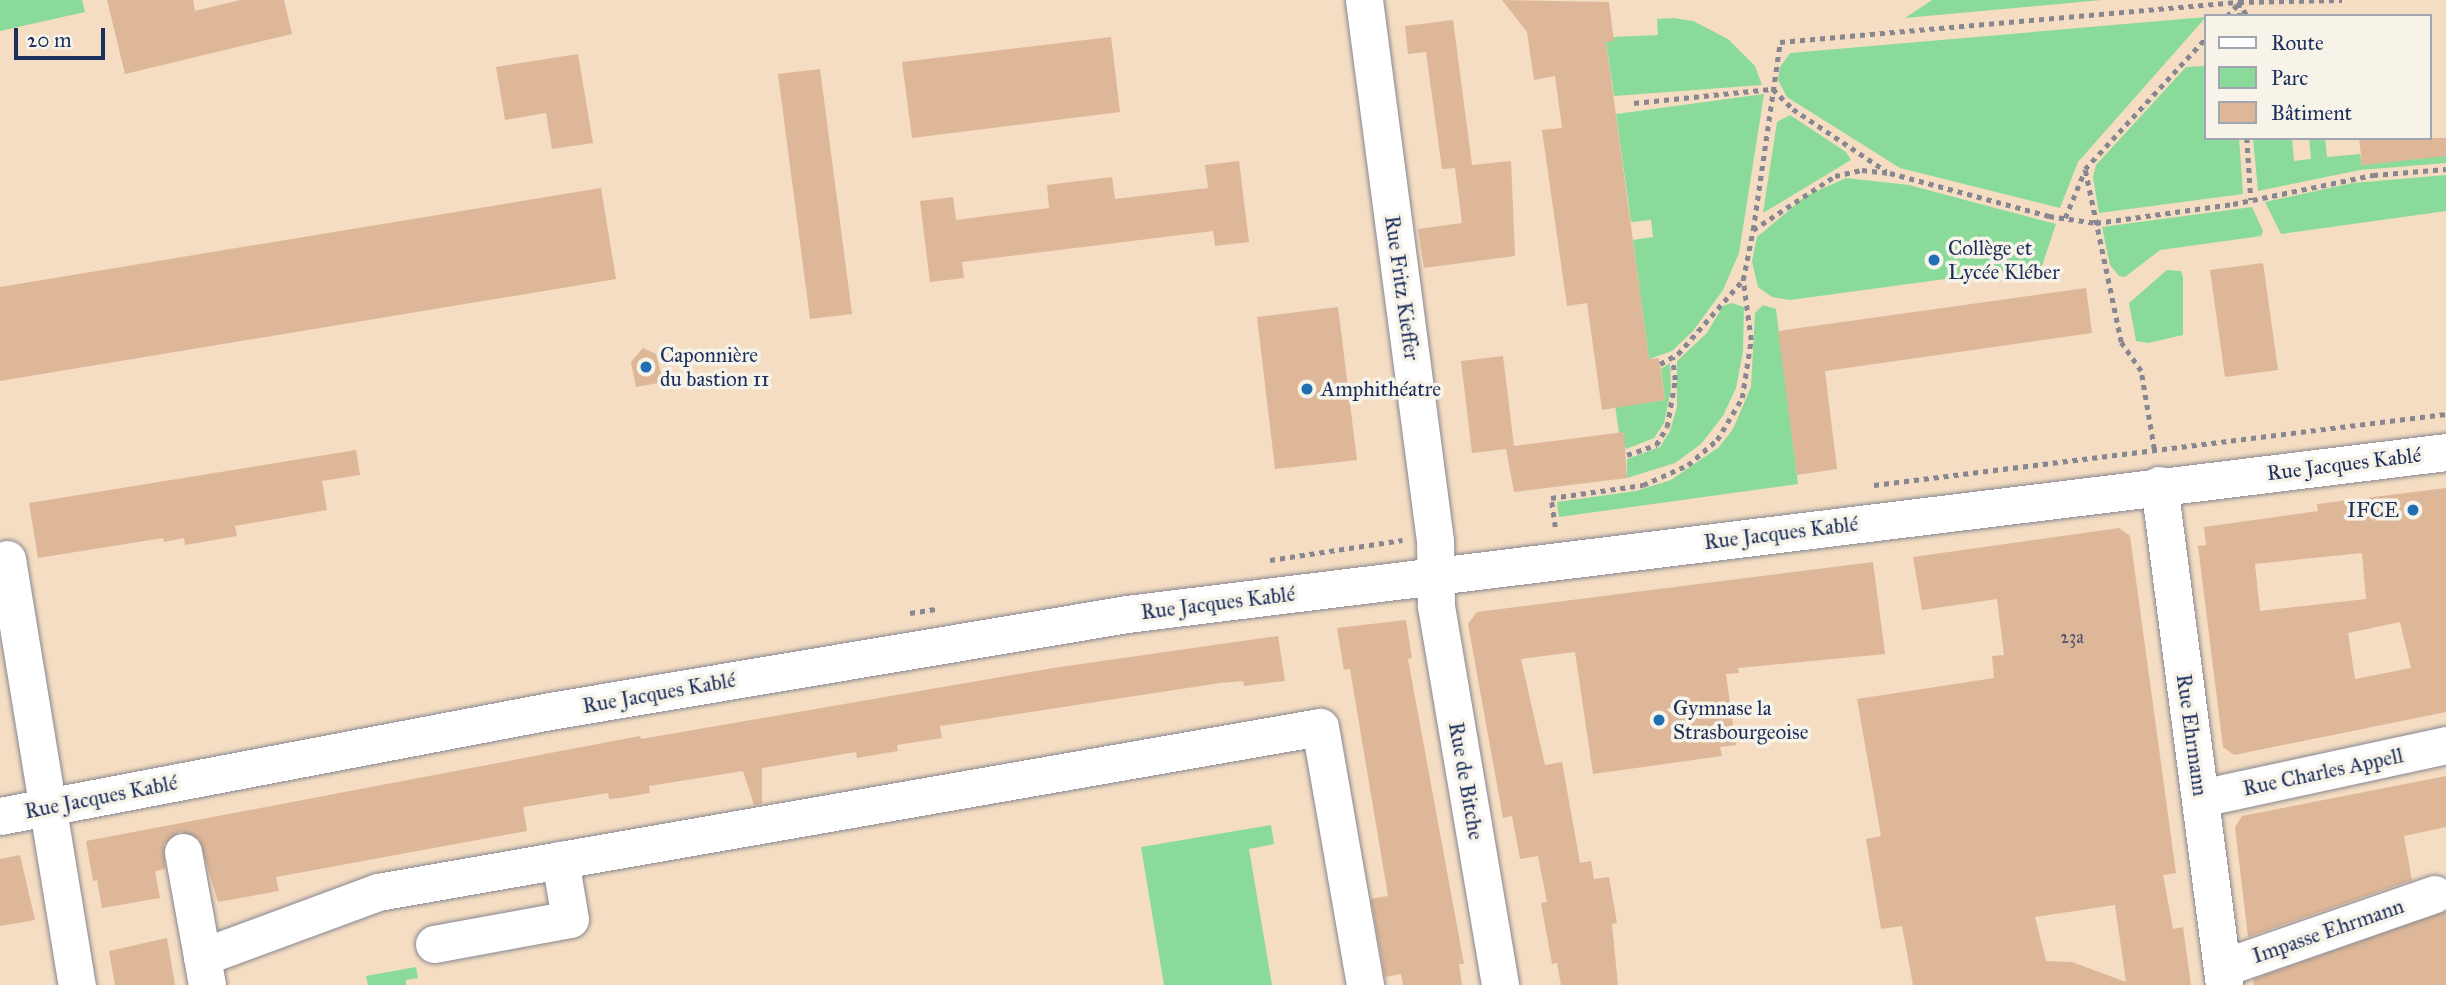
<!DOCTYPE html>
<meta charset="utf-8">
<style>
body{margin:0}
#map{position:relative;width:2446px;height:985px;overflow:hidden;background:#f4ddc2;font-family:"IM FELL Great Primer",serif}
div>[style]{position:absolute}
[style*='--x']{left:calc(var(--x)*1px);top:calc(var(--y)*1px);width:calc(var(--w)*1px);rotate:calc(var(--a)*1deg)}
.green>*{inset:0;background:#8adb9a}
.building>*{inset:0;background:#ddb798}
.path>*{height:4.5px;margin-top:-2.25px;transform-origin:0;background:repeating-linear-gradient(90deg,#888690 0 5px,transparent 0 10px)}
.roads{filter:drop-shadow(0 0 2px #888690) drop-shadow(0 0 2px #888690)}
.minor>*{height:37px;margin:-18.5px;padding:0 18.5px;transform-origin:18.5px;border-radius:18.5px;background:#fff}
.dots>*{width:19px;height:19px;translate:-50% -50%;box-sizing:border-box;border:4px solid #f7f3e8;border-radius:50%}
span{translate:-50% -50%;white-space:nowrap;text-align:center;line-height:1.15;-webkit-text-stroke:7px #f7f3e8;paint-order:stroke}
.number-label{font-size:18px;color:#4c516c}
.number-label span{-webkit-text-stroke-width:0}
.poi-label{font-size:21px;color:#1b2f5e}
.left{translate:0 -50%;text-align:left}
.right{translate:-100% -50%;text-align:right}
.street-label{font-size:21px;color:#1b2f5e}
.legend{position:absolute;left:2204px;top:14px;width:228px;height:126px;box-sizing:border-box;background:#f7f3e8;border:2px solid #9fa5b1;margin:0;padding:9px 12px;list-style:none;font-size:21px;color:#1b2f5e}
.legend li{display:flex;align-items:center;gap:14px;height:35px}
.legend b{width:35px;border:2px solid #9fa5b1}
.scale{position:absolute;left:14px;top:28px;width:91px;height:32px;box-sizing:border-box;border:4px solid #1b2f5e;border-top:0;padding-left:9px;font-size:21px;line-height:24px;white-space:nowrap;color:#1b2f5e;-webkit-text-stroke:5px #f7f3e8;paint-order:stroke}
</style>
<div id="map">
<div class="green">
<div style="clip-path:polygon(0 0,82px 0,85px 12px,0 31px)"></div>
<div style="clip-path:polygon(1932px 0,2102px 0,1905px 18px)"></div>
<div style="clip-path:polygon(2206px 17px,2078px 162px,2060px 208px,1900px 168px,1787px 97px,1778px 80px,1780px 67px,1790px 53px)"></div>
<div style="clip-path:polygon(1673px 18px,1693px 21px,1728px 39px,1755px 66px,1762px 85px,1614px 96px,1606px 42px,1613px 37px,1658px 35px,1657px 19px)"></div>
<div style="clip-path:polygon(2206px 66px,2206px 138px,2239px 138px,2243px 194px,2099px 213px,2093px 177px,2096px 165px,2186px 67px)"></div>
<div style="clip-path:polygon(1764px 94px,1739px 253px,1723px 290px,1693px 331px,1672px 351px,1649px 359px,1633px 240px,1653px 237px,1651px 220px,1631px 222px,1616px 114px)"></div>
<div style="clip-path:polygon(1790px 115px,1846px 152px,1851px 160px,1763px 213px,1777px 122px)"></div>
<div style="clip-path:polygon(2253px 138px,2292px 138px,2294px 161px,2311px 159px,2309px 138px,2325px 138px,2327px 157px,2360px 154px,2362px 165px,2381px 163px,2380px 152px,2406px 160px,2425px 158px,2424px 148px,2446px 145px,2446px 163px,2360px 170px,2258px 191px)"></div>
<div style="clip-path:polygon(2446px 175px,2446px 211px,2281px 234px,2265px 202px,2353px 183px)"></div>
<div style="clip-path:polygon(1846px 178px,1909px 185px,2056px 224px,2042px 266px,1790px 300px,1772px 297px,1758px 287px,1752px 261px,1757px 237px,1806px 196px)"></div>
<div style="clip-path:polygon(2252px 207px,2263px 231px,2261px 236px,2160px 250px,2125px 277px,2119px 276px,2110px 265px,2102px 227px)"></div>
<div style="clip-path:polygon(2167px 270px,2181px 271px,2183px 277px,2183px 335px,2148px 343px,2136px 341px,2129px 303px)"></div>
<div style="clip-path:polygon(1732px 303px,1744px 307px,1743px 352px,1736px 388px,1723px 416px,1701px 444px,1675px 463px,1627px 478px,1627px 459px,1660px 447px,1670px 431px,1677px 407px,1677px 361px,1707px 333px,1723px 306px)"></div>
<div style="clip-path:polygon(1763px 305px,1776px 309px,1798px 484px,1559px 517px,1557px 502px,1636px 491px,1671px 480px,1719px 447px,1733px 429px,1751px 387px,1755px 313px)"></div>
<div style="clip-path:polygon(1670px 363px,1671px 389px,1664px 423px,1654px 438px,1626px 449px,1619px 433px,1614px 398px,1645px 403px,1665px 400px,1661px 369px)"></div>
<div style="clip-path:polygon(1271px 825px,1274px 844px,1249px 849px,1272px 985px,1164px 985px,1141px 847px)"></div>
<div style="clip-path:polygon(416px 967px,418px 978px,406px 980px,406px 985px,368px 985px,366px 976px)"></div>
</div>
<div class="building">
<div style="clip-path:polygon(107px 0,193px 0,195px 11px,240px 0,284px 0,292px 34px,125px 74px)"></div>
<div style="clip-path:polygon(1502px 0,1609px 2px,1614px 41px,1606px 42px,1649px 359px,1659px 358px,1665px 400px,1602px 410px,1587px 303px,1567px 306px,1542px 130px,1562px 128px,1555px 76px,1534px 80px,1527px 32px)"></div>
<div style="clip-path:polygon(1453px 20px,1472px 165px,1511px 161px,1515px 256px,1424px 268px,1418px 229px,1462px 223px,1455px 168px,1442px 169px,1426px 52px,1408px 54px,1405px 26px)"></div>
<div style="clip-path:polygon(1111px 37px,1120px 112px,912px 138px,902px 62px)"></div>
<div style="clip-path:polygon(578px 54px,593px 143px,552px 149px,546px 113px,505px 120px,496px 67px)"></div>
<div style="clip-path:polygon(820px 69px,852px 314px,810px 319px,778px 74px)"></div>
<div style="clip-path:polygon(2359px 138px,2446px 138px,2446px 156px,2362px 165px)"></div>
<div style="clip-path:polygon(1239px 161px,1249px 242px,1215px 246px,1213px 231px,962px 262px,964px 278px,930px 282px,920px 201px,953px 197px,956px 220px,1049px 208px,1047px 185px,1112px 177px,1115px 199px,1208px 188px,1205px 165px)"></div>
<div style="clip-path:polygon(601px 188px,616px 279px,0 381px,0 287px)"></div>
<div style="clip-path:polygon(2263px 263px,2278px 370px,2225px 377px,2210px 270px)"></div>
<div style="clip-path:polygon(2086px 288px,2092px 333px,1825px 371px,1837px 469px,1797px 475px,1778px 331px)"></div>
<div style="clip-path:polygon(1338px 307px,1357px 460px,1275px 469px,1257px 317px)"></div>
<div style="clip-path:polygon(643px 348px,656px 354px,663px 382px,636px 387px,631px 362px)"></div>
<div style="clip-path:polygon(1503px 356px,1514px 446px,1624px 432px,1627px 478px,1514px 492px,1506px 449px,1472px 453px,1461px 361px)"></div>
<div style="clip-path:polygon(356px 450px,360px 475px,322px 481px,327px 510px,235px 526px,237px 536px,185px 545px,184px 538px,164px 542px,163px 538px,38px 558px,29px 503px)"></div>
<div style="clip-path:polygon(evenodd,2446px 488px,2446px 712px,2234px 755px,2223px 747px,2198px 546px,2206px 545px,2204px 527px,2318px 511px,2317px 504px,2446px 488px,2362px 553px,2366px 599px,2260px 611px,2255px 564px,2362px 553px,2446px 488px,2400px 622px,2411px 668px,2355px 679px,2348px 633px,2400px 622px)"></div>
<div style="clip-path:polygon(evenodd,2119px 528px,2130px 536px,2176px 873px,2163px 875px,2173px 929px,2183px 927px,2191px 985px,1913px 985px,1902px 926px,1881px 929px,1866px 839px,1881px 836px,1857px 699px,1994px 678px,1992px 656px,2004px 655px,1997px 599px,1922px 610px,1913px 557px,2119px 528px,2115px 905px,2126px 982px,2072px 962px,2046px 961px,2035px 917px,2115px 905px)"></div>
<div style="clip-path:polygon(1873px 562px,1885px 654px,1738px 668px,1739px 673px,1726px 674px,1736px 745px,1720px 747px,1722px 756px,1593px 774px,1575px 652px,1521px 659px,1545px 765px,1562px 762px,1580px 863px,1591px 861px,1594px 879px,1609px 877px,1617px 923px,1612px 924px,1618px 985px,1561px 985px,1557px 963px,1552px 964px,1541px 903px,1547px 902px,1538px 856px,1520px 859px,1512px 816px,1503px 818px,1468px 624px,1477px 612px)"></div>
<div style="clip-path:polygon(1406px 620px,1412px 658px,1408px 659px,1464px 964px,1459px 964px,1462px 985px,1403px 985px,1401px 974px,1385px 977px,1371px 899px,1388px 896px,1350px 669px,1344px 670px,1337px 628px)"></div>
<div style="clip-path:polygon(1278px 636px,1285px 681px,1244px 686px,1243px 681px,1220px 683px,940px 726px,942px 738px,897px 745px,898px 751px,857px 758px,856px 752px,762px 768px,762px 803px,754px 805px,743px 771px,649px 786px,650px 793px,620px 798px,609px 799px,608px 793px,523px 807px,527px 831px,276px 877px,279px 891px,218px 902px,199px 839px,180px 831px,164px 844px,165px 869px,155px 871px,160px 898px,102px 908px,97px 880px,93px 881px,86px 841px,640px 736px,641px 739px,1053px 668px)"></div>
<div style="clip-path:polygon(2446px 776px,2446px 827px,2404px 836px,2412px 880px,2248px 937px,2235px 827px,2242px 816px)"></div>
<div style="clip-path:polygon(20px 855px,35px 920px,0 926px,0 859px)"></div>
<div style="clip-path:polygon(2446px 911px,2446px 985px,2254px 985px,2253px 979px)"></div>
<div style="clip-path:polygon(167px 938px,175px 985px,115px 985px,109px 951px)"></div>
</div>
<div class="path">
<div style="--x:2239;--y:1;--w:17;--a:62"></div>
<div style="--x:2239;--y:3;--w:13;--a:86"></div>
<div style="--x:2227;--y:16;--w:16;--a:-47"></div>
<div style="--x:1634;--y:103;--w:140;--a:-5.8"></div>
<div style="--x:1773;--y:89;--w:28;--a:45"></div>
<div style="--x:1793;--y:109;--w:112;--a:33.7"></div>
<div style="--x:2247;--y:138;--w:62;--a:86.3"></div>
<div style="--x:2065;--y:218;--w:52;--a:-67.4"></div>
<div style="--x:1753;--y:230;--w:190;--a:-81.8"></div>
<div style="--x:1780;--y:42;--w:461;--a:-5"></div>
<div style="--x:2239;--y:2;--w:103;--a:-1.1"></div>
<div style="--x:1660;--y:364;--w:21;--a:-29"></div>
<div style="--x:1678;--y:354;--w:97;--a:-48.8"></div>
<div style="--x:2154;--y:449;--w:79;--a:-99.5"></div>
<div style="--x:2141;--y:371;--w:35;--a:-125"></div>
<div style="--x:2121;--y:342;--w:177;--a:-101.8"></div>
<div style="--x:2085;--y:169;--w:178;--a:-47.3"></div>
<div style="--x:1627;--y:455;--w:31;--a:-19"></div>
<div style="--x:1656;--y:445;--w:21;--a:-59"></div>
<div style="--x:1667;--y:427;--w:48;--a:-80.3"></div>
<div style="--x:1675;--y:380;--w:23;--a:-97"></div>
<div style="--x:1874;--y:485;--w:576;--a:-7.08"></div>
<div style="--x:1555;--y:527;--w:29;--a:-98"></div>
<div style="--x:1551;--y:498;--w:93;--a:-8"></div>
<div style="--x:1643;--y:485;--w:49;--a:-24"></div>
<div style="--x:1688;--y:465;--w:38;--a:-41"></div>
<div style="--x:1717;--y:440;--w:49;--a:-59.2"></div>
<div style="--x:1742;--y:398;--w:59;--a:-81.2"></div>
<div style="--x:1751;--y:340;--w:61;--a:-97.6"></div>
<div style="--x:1743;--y:280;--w:51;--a:-78.7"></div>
<div style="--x:1753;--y:230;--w:98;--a:-33.4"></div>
<div style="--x:1835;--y:176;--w:28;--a:-13"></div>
<div style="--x:1862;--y:170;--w:28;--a:6"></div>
<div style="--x:1890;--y:173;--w:165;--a:15.1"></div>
<div style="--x:2049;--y:216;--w:48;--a:8.5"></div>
<div style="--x:2096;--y:223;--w:138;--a:-7.9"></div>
<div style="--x:2233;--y:204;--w:143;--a:-11.7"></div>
<div style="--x:2373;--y:175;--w:73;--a:-4.7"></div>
<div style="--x:1270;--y:560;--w:134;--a:-8.6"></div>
<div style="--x:910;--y:613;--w:26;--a:-9"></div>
</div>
<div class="roads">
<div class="minor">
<div style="--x:1364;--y:0;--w:546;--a:82.52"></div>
<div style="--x:1435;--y:541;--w:65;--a:89.1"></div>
<div style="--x:1436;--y:606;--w:384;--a:80.4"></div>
<div style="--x:2159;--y:485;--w:504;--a:82.59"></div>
<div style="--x:7;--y:559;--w:432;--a:80.7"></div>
<div style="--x:2201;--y:798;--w:251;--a:-12.2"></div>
<div style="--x:0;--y:816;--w:560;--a:-10.81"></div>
<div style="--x:550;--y:711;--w:585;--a:-9.54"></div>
<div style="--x:1127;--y:614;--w:1329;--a:-7"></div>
<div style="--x:183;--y:852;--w:107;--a:79.7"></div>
<div style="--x:434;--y:944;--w:138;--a:-10.4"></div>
<div style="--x:570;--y:919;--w:60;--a:-99.6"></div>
<div style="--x:2222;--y:968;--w:225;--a:-19.2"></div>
<div style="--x:207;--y:985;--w:28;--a:-100"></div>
<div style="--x:202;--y:957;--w:188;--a:-20.3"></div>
<div style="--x:378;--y:892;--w:956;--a:-9.94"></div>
<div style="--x:1320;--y:727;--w:262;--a:80.1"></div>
</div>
</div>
<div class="dots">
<div style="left:1934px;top:260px;background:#1f6fb2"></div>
<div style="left:646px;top:367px;background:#1f6fb2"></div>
<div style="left:1307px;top:389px;background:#1f6fb2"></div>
<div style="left:2413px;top:510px;background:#1f6fb2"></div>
<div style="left:1659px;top:720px;background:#1f6fb2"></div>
</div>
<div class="number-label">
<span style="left:2072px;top:637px">23a</span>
</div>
<div class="poi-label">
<span class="left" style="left:1948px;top:260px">Collège et<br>Lycée Kléber</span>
<span class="left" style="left:660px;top:367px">Caponnière<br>du bastion 11</span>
<span class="left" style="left:1321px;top:389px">Amphithéatre</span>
<span class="right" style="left:2399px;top:510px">IFCE</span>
<span class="left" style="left:1673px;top:720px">Gymnase la<br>Strasbourgeoise</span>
</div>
<div class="street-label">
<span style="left:1402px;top:288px;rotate:82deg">Rue Fritz Kieffer</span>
<span style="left:2344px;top:464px;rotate:-7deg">Rue Jacques Kablé</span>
<span style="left:1781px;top:533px;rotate:-7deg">Rue Jacques Kablé</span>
<span style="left:1218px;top:603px;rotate:-7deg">Rue Jacques Kablé</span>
<span style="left:659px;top:693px;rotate:-10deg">Rue Jacques Kablé</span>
<span style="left:2192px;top:735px;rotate:82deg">Rue Ehrmann</span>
<span style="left:2323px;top:772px;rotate:-12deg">Rue Charles Appell</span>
<span style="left:1466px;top:781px;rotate:80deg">Rue de Bitche</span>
<span style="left:101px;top:797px;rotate:-11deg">Rue Jacques Kablé</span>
<span style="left:2328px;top:931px;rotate:-19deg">Impasse Ehrmann</span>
</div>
<ul class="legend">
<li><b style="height:9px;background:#fff"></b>Route</li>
<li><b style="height:19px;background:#8adb9a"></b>Parc</li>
<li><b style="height:19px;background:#ddb798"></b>Bâtiment</li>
</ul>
<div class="scale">20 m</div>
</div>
